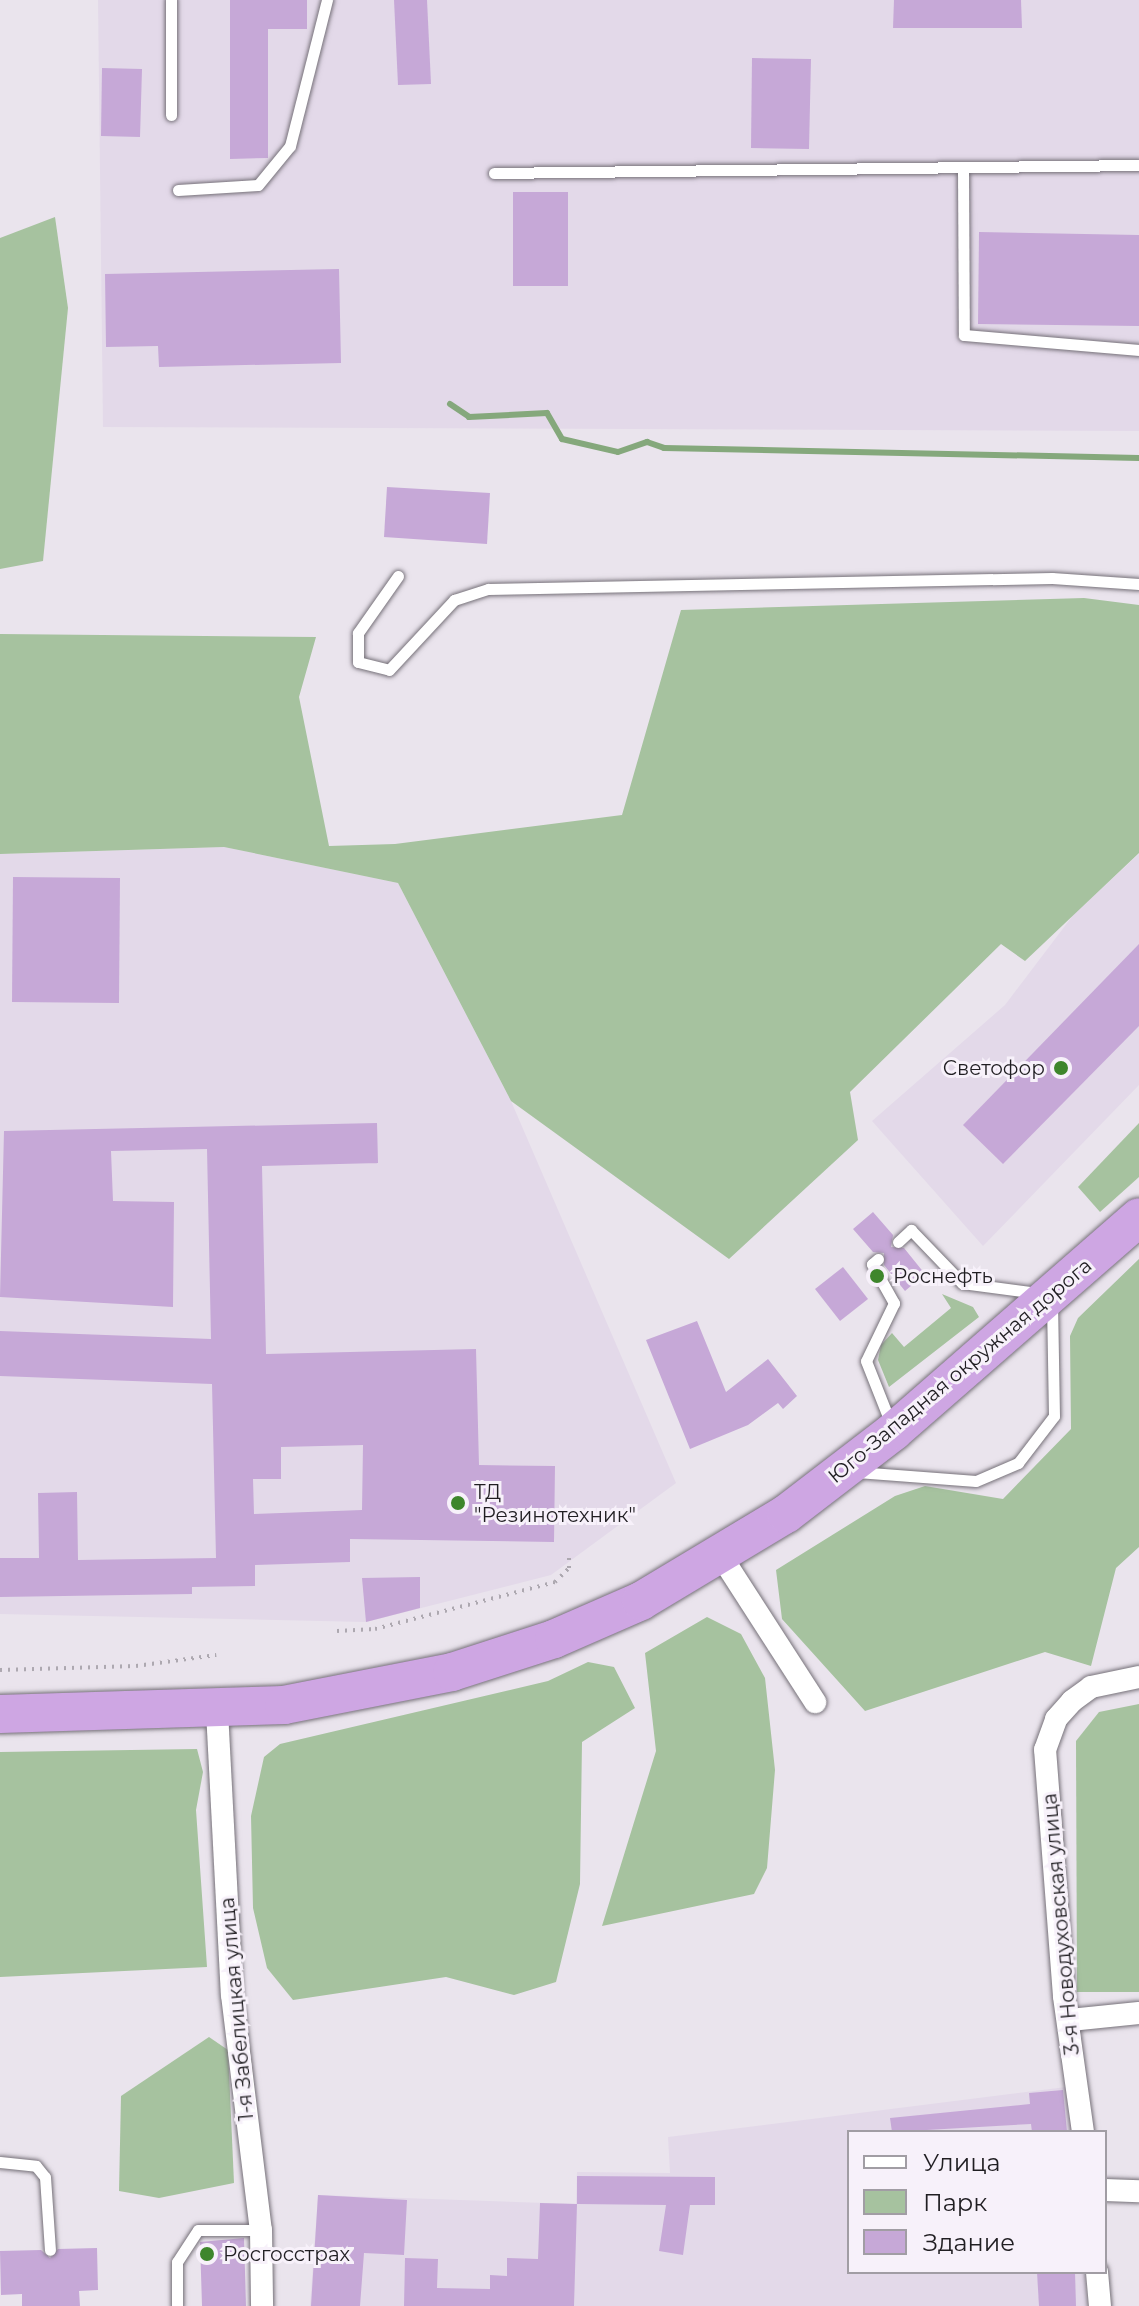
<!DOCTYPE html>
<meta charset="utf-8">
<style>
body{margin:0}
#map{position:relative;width:1139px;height:2306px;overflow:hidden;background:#eae4ed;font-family:Montserrat,sans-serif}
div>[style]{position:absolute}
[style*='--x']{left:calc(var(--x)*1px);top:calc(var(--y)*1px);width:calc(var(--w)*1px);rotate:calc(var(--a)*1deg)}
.built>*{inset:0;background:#e3d9e9}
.green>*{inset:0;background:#a6c29f}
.stream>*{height:6px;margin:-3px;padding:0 3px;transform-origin:3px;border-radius:3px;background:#85a87c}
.building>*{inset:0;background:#c6a8d7}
.path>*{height:4px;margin-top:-2px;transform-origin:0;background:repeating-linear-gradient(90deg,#ada8b0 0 2px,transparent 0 8px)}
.roads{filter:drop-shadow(0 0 2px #767179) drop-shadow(0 0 2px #767179)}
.service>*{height:11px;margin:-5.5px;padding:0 5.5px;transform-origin:5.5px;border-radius:5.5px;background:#fff}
.minor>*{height:22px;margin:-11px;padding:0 11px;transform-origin:11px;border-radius:11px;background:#fff}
.trunk>*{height:38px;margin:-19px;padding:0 19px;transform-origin:19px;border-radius:19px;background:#cea6e3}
.dots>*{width:22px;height:22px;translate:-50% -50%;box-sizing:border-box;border:4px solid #f7f1fa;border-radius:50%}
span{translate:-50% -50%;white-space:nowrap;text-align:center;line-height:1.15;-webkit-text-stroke:6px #f7f1fa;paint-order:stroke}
.poi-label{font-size:20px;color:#201e22}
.right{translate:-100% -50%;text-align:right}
.left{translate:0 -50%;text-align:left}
.street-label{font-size:20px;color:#201e22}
.legend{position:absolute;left:847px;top:2130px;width:260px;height:144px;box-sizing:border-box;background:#f7f1fa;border:2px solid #a19da4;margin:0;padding:10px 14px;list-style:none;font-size:24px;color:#201e22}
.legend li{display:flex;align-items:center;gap:16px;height:40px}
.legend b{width:40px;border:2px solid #a19da4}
</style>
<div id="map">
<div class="built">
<div style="clip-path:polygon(98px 0,1139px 0,1139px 431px,103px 427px)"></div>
<div style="clip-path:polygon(224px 847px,398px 883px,511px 1101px,676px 1483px,551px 1575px,366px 1622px,0 1614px,0 854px)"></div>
<div style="clip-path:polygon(1139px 854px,1139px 1085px,983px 1246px,872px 1121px,1005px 1005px,1074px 914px)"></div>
<div style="clip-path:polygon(1074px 2086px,1077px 2132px,849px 2132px,849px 2272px,1085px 2272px,1087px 2306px,310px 2306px,318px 2195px,576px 2204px,577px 2172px,670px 2173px,668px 2137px)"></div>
</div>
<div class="green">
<div style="clip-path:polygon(55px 217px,68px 308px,43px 561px,0 569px,0 238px)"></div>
<div style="clip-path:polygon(1084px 598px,1139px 605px,1139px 853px,1025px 961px,1001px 944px,850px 1092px,858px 1140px,729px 1259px,511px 1101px,398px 883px,224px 847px,0 854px,0 634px,316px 637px,299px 697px,329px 846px,395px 844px,622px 815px,681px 610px)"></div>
<div style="clip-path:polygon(1139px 1123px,1139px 1177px,1100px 1212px,1078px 1187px)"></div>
<div style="clip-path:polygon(1139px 1259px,1139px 1547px,1116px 1568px,1091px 1666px,1045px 1652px,865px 1711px,782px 1619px,776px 1570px,895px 1496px,925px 1486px,1003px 1499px,1071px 1429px,1070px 1336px,1078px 1318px)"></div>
<div style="clip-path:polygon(942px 1294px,973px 1307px,979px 1317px,889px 1387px,878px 1360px,881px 1345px,892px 1333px,904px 1347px,951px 1308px)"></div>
<div style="clip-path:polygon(707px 1617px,741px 1634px,765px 1678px,775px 1770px,767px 1868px,754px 1894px,602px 1926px,656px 1751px,645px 1653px)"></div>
<div style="clip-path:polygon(588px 1662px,614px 1667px,635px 1708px,582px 1742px,580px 1884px,556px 1982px,514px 1995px,446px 1977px,293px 2000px,267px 1968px,253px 1908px,251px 1816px,264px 1757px,280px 1744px,548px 1681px)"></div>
<div style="clip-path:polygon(1139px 1704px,1139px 1992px,1077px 1992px,1076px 1741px,1099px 1712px)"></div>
<div style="clip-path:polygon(197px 1749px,203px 1772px,196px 1810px,207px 1967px,0 1977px,0 1752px)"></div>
<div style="clip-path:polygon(209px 2037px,228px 2050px,234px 2183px,159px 2198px,119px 2191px,121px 2096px)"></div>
</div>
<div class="stream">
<div style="--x:450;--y:404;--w:23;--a:34"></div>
<div style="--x:469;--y:417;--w:78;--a:-2.9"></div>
<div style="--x:547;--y:413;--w:30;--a:60"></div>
<div style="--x:562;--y:439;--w:57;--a:13.1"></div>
<div style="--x:618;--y:452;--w:31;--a:-19"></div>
<div style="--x:647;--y:442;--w:18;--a:19"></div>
<div style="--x:664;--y:448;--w:475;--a:1.2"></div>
</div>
<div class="building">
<div style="clip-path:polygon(230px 0,307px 0,307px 29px,268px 29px,268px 158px,230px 159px)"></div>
<div style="clip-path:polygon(394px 0,427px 0,431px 84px,398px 85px)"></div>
<div style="clip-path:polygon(894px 0,1021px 0,1022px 28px,893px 28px)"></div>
<div style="clip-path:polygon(752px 58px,811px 59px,809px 149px,751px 148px)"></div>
<div style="clip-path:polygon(102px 68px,142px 69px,140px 137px,101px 136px)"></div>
<div style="clip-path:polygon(513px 192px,568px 192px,568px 286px,513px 286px)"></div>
<div style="clip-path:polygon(979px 232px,1139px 235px,1139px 326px,978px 324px)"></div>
<div style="clip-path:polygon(339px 269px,341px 363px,159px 367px,158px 346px,106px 347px,105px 274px)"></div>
<div style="clip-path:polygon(387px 487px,490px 493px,487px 544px,384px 537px)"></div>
<div style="clip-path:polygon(13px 877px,120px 878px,119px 1003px,12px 1002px)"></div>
<div style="clip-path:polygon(1139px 944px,1139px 1026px,1003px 1164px,963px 1125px)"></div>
<div style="clip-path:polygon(evenodd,377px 1123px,378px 1163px,262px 1166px,266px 1354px,476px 1349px,479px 1465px,555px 1466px,554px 1542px,350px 1539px,350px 1562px,255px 1565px,255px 1586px,192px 1587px,192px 1594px,0 1597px,0 1558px,39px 1558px,38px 1493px,77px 1492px,78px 1560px,216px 1558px,212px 1384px,0 1376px,0 1331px,211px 1339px,207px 1149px,111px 1151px,113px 1201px,174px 1202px,173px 1307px,0 1297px,4px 1131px,377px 1123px,363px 1445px,362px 1510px,254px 1514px,253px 1479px,281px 1479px,281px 1447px,363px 1445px)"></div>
<div style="clip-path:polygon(873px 1212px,893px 1235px,891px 1247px,904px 1248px,925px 1274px,905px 1291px,884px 1265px,884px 1253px,873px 1252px,853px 1229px)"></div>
<div style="clip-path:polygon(843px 1267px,868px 1299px,840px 1321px,815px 1289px)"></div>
<div style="clip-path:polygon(697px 1321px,726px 1392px,768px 1359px,797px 1396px,783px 1409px,778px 1403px,748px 1425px,690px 1449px,646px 1340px)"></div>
<div style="clip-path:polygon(420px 1577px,420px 1608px,366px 1622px,362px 1578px)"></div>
<div style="clip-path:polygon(1063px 2090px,1067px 2132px,1032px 2132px,1031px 2124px,892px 2132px,890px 2118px,1030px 2104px,1029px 2093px)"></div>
<div style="clip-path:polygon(577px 2176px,715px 2177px,715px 2205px,690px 2205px,683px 2255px,659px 2251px,666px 2205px,577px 2204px)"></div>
<div style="clip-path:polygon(318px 2195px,407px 2200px,404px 2255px,364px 2253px,360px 2306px,311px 2306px)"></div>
<div style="clip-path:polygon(540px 2203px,577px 2204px,574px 2306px,404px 2306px,405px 2258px,438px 2259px,437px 2288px,490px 2289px,490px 2275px,507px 2276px,507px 2258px,538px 2259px)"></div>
<div style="clip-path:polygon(244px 2238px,246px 2306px,202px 2306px,200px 2242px)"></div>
<div style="clip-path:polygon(97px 2248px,98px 2290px,79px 2291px,80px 2306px,22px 2306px,22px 2294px,1px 2295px,0 2251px,41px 2250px,50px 2258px,58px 2249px)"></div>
<div style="clip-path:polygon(1037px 2272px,1075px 2272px,1076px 2306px,1039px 2306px)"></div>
</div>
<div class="path">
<div style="--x:337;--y:1631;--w:38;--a:-3"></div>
<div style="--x:375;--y:1629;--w:186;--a:-14.6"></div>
<div style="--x:555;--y:1582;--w:20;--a:-45"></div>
<div style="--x:569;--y:1568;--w:15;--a:-90"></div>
<div style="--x:0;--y:1670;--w:136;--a:-1.7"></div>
<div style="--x:136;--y:1666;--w:81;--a:-7.8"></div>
</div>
<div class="roads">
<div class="service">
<div style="--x:171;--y:115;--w:115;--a:-90"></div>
<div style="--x:963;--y:169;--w:166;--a:89.7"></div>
<div style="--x:964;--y:335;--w:176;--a:4.9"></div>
<div style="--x:494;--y:173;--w:645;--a:-0.71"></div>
<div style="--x:178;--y:190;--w:80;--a:-3.6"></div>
<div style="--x:258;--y:185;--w:50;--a:-50.6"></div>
<div style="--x:290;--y:146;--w:151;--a:-75.8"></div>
<div style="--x:398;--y:576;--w:70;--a:125.1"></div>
<div style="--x:358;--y:633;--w:29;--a:90"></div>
<div style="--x:358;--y:662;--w:32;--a:14"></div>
<div style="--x:389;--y:670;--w:96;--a:-47.1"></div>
<div style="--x:454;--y:600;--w:36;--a:-18"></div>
<div style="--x:488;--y:589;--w:564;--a:-1.12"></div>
<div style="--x:1052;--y:578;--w:87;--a:3.9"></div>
<div style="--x:898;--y:1242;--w:18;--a:-43"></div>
<div style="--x:911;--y:1230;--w:74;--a:46.1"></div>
<div style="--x:962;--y:1283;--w:76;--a:7.6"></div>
<div style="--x:878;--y:1259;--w:8;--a:140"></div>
<div style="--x:872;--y:1264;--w:45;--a:60.6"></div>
<div style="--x:894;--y:1303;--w:64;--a:115.8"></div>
<div style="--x:866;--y:1361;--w:68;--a:68.4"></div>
<div style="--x:857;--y:1472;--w:119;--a:4.3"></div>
<div style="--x:976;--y:1481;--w:46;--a:-23.2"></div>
<div style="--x:1018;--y:1463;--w:59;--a:-52.5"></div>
<div style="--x:1054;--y:1416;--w:110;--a:-91"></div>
<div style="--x:0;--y:2162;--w:36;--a:6"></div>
<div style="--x:36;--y:2166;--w:14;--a:51"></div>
<div style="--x:45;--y:2177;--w:73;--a:86.1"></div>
<div style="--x:177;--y:2306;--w:44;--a:-90"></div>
<div style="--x:177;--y:2262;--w:38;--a:-57"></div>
<div style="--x:198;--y:2230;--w:63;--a:0"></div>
</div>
<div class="minor">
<div style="--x:721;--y:1556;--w:174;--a:57.2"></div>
<div style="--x:217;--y:1711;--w:284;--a:87"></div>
<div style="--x:232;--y:1995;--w:237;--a:83"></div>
<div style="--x:261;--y:2230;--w:76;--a:89.2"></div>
<div style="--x:1070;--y:2020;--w:69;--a:-5.8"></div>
<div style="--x:1083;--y:2132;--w:137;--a:-98"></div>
<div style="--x:1064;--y:1996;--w:247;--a:-94.4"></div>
<div style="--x:1045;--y:1750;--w:33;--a:-70"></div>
<div style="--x:1056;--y:1719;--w:24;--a:-48"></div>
<div style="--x:1072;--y:1701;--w:24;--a:-36"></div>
<div style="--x:1091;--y:1687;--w:49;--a:-11.8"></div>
<div style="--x:1105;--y:2190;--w:34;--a:2"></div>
<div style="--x:1097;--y:2272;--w:34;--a:85"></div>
</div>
<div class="trunk">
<div style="--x:0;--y:1714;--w:284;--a:-1.8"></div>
<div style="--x:284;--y:1705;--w:171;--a:-11.1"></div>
<div style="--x:452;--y:1672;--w:107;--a:-17.9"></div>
<div style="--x:554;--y:1639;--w:95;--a:-23.6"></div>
<div style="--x:641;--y:1601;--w:169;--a:-31"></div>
<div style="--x:786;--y:1514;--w:136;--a:-37.5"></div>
<div style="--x:894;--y:1431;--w:325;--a:-41.1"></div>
</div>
</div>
<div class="dots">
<div style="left:1061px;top:1068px;background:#3e862c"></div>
<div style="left:877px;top:1276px;background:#3e862c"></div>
<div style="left:458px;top:1503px;background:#3e862c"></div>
<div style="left:207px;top:2254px;background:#3e862c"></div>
</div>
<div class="poi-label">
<span class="right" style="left:1045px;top:1068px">Светофор</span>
<span class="left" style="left:893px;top:1276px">Роснефть</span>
<span class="left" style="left:474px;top:1504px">ТД<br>"Резинотехник"</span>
<span class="left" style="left:223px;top:2254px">Росгосстрах</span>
</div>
<div class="street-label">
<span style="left:960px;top:1371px;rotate:-40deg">Юго-Западная окружная дорога</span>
<span style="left:1061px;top:1924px;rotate:-95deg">3-я Новодуховская улица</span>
<span style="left:237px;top:2009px;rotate:-95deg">1-я Забелицкая улица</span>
</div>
<ul class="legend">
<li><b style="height:10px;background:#fff"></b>Улица</li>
<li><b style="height:22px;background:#a6c29f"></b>Парк</li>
<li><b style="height:22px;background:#c6a8d7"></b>Здание</li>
</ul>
</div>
